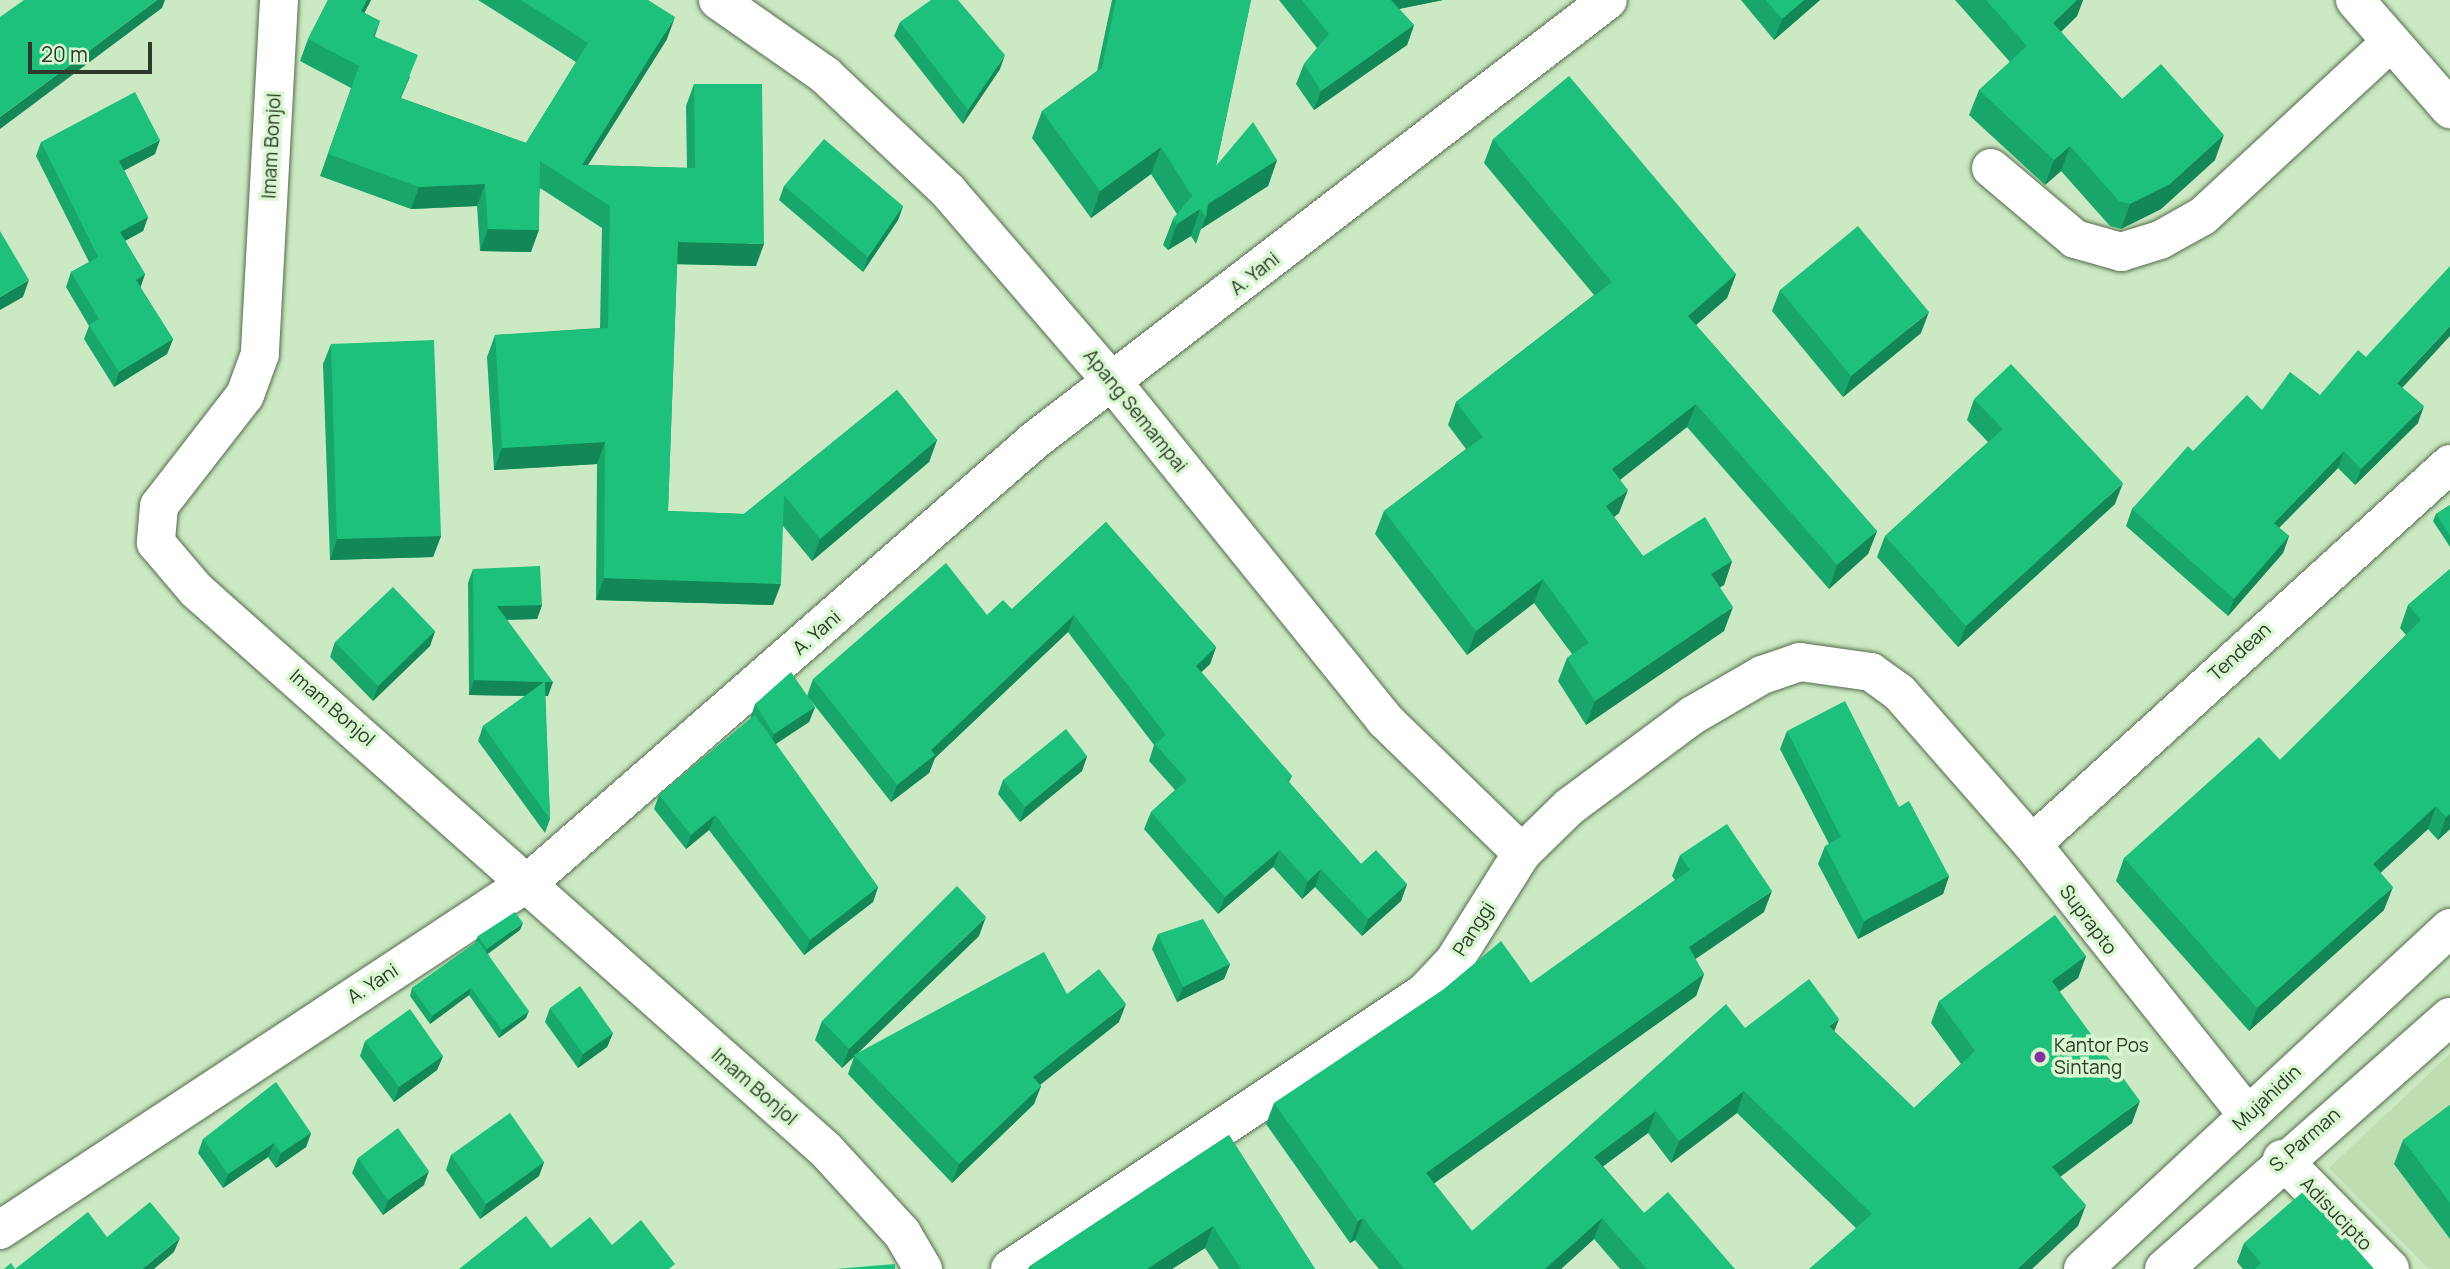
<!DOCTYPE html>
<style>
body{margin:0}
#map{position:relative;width:2450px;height:1269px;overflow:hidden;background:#cbe9c2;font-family:Manrope,sans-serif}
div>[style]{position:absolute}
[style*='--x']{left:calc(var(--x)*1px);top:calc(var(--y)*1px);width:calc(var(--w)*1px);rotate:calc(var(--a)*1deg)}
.built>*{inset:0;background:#bcdeb1}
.roads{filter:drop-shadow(0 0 2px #526c4a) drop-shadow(0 0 2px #526c4a)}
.minor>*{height:38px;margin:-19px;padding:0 19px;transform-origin:19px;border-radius:19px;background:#fff}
.major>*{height:38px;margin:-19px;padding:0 19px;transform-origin:19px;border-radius:19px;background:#fff}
.wall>*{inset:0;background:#19a66b}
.shaded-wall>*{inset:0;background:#148757}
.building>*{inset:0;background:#1dc17c}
.dots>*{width:19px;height:19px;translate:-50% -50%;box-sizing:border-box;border:4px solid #d8f6cf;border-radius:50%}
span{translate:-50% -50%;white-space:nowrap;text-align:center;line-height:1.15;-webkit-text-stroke:7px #d8f6cf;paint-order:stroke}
.street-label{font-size:19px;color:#2d392a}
.poi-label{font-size:19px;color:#2d392a}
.left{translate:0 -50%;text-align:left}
.scale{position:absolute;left:28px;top:42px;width:124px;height:32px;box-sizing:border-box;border:4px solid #2d392a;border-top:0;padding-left:9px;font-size:21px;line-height:24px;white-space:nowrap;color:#2d392a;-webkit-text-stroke:5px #d8f6cf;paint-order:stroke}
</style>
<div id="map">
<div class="built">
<div style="clip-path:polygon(2450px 1054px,2450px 1269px,2429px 1269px,2329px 1168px)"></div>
</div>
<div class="roads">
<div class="minor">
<div style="--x:279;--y:0;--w:355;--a:93.1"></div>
<div style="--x:260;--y:354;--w:44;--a:110.1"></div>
<div style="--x:245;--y:395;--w:140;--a:127.8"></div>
<div style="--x:159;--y:506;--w:37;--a:95"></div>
<div style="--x:156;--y:543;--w:62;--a:49.6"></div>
<div style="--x:196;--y:590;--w:841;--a:41.63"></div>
<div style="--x:825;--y:1149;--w:114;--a:47.5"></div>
<div style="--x:902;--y:1233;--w:42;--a:59.7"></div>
<div style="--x:718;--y:0;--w:131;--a:35"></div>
<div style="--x:825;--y:75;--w:169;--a:43.3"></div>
<div style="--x:948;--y:191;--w:255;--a:49.3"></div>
<div style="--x:1114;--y:384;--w:432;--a:51.1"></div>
<div style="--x:1385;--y:720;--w:191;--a:44.2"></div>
<div style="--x:2355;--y:0;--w:145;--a:48.9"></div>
<div style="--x:1991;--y:168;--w:110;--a:40.2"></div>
<div style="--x:2075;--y:239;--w:48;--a:15.8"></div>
<div style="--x:2121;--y:252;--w:41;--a:-17.1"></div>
<div style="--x:2160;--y:240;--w:49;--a:-29.2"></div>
<div style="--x:2203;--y:216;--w:256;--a:-42.8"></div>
<div style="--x:2032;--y:844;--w:565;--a:-42.27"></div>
<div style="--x:2282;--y:1159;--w:154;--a:45.5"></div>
<div style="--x:0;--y:1230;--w:635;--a:-33.36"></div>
<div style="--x:530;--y:881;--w:670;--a:-41.13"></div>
<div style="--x:1035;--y:440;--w:722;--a:-37.52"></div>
<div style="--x:1010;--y:1269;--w:498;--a:-33.7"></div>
<div style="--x:1424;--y:993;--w:44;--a:-46.8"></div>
<div style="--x:1454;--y:961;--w:128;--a:-57.8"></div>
<div style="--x:1522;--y:853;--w:66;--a:-44.4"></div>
<div style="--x:1569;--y:807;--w:154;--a:-36.6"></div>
<div style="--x:1693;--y:715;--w:80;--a:-30.1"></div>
<div style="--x:1762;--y:675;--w:40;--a:-18.9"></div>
<div style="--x:1800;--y:662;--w:72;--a:8"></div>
<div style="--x:1871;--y:672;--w:34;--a:36"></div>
<div style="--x:1899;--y:692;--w:202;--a:48.8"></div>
<div style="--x:2032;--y:844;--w:347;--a:51.5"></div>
</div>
<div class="major">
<div style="--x:2083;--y:1269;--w:501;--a:-42.9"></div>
<div style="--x:2164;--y:1269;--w:381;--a:-41.4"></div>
</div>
</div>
<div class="wall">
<div style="clip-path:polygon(328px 0,371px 0,364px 13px,380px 21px,375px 36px,410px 77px,401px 98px,526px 143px,576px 62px,478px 0,648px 0,667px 39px,588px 165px,687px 168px,686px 106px,694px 84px,756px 266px,677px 264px,668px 511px,744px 514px,897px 390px,937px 440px,929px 462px,812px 561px,783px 526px,773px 605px,596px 600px,597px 464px,494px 470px,487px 357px,495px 335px,600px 328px,602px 228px,540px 188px,531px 252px,480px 251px,477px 206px,411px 209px,320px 176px,351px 88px,300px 61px,308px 39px)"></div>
<div style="clip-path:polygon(1112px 0,1251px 0,1216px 166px,1277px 160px,1268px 186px,1201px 229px,1196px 244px,1191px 236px,1168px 250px,1163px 245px,1173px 219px,1177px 214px,1151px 174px,1091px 218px,1032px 138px,1042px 111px,1097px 71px)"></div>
<div style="clip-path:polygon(1279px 0,1443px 0,1399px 9px,1414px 25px,1407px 45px,1314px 110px,1296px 84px,1304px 64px,1317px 48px)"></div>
<div style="clip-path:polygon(1741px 0,1820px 0,1774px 40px)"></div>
<div style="clip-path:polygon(1955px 0,2083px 0,2077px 16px,2061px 32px,2122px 99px,2215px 160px,2161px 209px,2121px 229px,2110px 226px,2061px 171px,2045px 185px,1969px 115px,1979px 90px,2010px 62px)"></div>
<div style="clip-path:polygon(900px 22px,1000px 69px,963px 124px,894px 36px)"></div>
<div style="clip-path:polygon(1493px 139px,1736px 274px,1727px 298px,1696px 325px,1877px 531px,1868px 554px,1829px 589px,1687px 427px,1620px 480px,1619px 513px,1614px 517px,1643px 556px,1732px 561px,1724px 585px,1720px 587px,1724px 631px,1586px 725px,1558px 681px,1567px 658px,1572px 654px,1534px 603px,1467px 655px,1375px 534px,1384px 511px,1466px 449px,1448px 425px,1456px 402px,1594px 295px,1484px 163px)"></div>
<div style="clip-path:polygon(41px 142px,155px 154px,124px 170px,148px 217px,143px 231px,125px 241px,145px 274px,140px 287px,173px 339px,167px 354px,114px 387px,84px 339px,89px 326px,66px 287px,71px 272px,89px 262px,36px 156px)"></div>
<div style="clip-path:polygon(784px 186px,903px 206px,898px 220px,863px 272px,779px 200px)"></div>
<div style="clip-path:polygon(1780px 290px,1921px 333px,1843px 397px,1772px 311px)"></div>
<div style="clip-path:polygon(331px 344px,441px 536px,433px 557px,330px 560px,323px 364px)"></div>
<div style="clip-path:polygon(2402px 388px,2418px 423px,2355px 485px,2338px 468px,2279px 528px,2289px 536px,2283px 553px,2228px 616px,2126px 526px,2132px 509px,2193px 451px,2262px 410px,2320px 395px)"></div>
<div style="clip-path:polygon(1974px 399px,2115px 504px,1958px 647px,1877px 557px,1885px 536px,1988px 442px,1967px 420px)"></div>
<div style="clip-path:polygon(2450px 505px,2450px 547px,2433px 521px,2436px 514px)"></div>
<div style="clip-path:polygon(1106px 522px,1216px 647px,1210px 664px,1201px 672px,1292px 776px,1289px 782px,1361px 864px,1407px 884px,1401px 901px,1362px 936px,1315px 887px,1302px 899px,1273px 867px,1218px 914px,1144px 829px,1151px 812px,1175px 790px,1149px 761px,1154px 745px,1068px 632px,935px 758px,929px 773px,891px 802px,808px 697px,815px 707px,809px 722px,776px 744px,878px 887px,873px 902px,804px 955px,709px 830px,686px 849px,654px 809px,659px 795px,750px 719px,755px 704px,807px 696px,813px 679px,987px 615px,1012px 609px)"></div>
<div style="clip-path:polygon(473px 569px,542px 605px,537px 619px,507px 620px,548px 696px,545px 696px,550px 819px,545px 833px,478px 741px,483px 726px,525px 696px,469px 695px,468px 583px)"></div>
<div style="clip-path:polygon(2450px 569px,2450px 829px,2438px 840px,2428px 829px,2380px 873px,2384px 910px,2249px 1031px,2116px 881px,2124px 858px,2280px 760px,2406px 635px,2400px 628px,2408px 605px)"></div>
<div style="clip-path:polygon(435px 631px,430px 646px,373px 701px,330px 657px,335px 642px)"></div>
<div style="clip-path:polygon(1787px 731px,1899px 807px,1949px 876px,1943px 894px,1858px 939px,1818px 864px,1825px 846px,1829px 844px,1780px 749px)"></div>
<div style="clip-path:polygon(1087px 756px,1082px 771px,1020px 822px,998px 794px,1003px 780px)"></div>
<div style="clip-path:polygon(1680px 855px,1764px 912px,1695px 959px,1704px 974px,1696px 996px,1434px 1183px,1472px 1231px,1745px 1028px,1835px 1032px,1914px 1108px,1961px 1064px,1931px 1023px,1939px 1001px,2086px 956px,2078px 978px,2059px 992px,2132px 1123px,2060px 1176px,2078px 1226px,1856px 1228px,1737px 1113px,1671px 1163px,1648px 1133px,1603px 1166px,1644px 1213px,1735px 1269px,1620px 1269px,1594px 1239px,1561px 1269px,1379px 1269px,1355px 1240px,1350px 1243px,1266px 1124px,1274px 1103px,1531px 983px,1675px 880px,1672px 876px)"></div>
<div style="clip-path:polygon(520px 930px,488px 954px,526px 1018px,499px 1038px,469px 995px,430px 1024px,410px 996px,412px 988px,475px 943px,478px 936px)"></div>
<div style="clip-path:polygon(1158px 934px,1230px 964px,1224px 979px,1177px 1002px,1152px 949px)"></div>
<div style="clip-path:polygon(979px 936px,857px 1054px,1067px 994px,1119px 1022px,1040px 1085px,1041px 1086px,1034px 1104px,952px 1183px,848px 1074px,854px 1057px,842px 1068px,815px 1040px,822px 1021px)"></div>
<div style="clip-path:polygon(550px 1008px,613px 1033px,607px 1047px,578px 1068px,545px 1022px)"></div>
<div style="clip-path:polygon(365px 1041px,443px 1056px,437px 1070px,394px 1102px,360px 1056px)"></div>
<div style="clip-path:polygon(2450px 1105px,2450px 1239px,2394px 1164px,2403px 1140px)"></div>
<div style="clip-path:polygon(311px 1133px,306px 1147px,276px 1168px,268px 1157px,223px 1188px,198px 1153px,203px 1139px)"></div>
<div style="clip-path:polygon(1229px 1135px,1315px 1269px,1219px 1269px,1205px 1248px,1172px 1269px,1028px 1269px,1030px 1266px)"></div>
<div style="clip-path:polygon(451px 1155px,544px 1162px,539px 1176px,480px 1219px,446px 1170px)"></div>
<div style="clip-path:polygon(358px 1158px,424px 1185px,383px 1215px,352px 1173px)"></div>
<div style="clip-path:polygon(2244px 1243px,2374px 1269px,2243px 1269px,2237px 1262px)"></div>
</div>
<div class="shaded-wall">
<div style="clip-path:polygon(157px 0,165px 0,162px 8px,0 129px,0 117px)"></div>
<div style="clip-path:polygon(367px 0,371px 0,354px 33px,361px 11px)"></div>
<div style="clip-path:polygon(1383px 0,1443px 0,1378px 13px)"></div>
<div style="clip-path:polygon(1804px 0,1820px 0,1774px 40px,1782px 19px)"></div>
<div style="clip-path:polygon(2077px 0,2083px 0,2077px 16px,2044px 48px,2053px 23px)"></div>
<div style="clip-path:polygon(675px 17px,667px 39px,576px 184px,582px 165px)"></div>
<div style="clip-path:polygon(1414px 25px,1407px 45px,1314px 110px,1321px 91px)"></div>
<div style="clip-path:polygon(1005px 55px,1000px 69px,963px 124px,968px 110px)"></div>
<div style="clip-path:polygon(2224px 135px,2215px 160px,2161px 209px,2121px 229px,2130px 204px)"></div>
<div style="clip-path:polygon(160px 140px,155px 154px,114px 176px,119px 161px)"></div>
<div style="clip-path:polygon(2070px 146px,2061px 171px,2045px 185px,2054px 160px)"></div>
<div style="clip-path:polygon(1161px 147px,1151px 174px,1091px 218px,1100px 191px)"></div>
<div style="clip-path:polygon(1277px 160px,1268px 186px,1201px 229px,1206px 217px,1208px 204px)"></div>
<div style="clip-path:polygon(485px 184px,477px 206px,411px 209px,419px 187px)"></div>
<div style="clip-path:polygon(903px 206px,898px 220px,863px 272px,868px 257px)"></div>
<div style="clip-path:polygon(1200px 209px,1191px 236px,1168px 250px,1177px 224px)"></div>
<div style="clip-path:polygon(148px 217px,143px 231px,115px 246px,120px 232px)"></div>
<div style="clip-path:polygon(488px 229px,539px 230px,531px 252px,480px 251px)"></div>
<div style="clip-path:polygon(678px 242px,764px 244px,756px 266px,670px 264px)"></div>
<div style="clip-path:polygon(145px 274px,140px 289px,136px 280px)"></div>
<div style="clip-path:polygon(1736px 274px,1727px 298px,1680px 339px,1688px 316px)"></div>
<div style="clip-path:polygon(29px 280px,23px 297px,0 310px,0 297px)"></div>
<div style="clip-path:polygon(1929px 312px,1921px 333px,1843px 397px,1851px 376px)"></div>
<div style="clip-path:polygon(2450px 326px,2450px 336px,2391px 400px,2397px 383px)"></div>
<div style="clip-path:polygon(173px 339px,167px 354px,114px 387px,119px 372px)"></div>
<div style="clip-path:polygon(1696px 404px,1687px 427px,1603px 493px,1612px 469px)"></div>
<div style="clip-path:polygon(2424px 406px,2418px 423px,2355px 485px,2361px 469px)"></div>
<div style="clip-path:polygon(937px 440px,929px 462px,812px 561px,820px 539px)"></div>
<div style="clip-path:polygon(605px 442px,597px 464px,494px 470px,502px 448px)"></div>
<div style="clip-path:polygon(2344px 451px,2338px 468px,2268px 539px,2274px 523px)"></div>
<div style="clip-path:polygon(2123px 483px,2115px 504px,1958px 647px,1966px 626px)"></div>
<div style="clip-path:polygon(1628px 490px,1619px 513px,1598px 530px,1606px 506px)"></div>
<div style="clip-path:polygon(1877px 531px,1868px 554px,1829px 589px,1837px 565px)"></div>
<div style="clip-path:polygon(441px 536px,433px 557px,330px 560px,337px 539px)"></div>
<div style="clip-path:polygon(2289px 536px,2283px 553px,2228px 616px,2234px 599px)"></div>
<div style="clip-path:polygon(1732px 561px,1724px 585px,1703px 598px,1711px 574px)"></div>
<div style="clip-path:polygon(604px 578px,781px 584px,773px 605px,596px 600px)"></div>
<div style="clip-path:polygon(1543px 579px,1534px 603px,1467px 655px,1476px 631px)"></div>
<div style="clip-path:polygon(542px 605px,537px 619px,491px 620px,497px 606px)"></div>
<div style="clip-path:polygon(1733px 607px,1724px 631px,1586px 725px,1595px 701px)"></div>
<div style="clip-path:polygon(1074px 615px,1068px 632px,935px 758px,929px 773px,891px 802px,897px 785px,931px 750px)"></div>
<div style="clip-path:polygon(435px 631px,430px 646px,373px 701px,378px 686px)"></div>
<div style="clip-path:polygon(1216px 647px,1210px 664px,1190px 683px,1196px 666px)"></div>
<div style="clip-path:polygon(474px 680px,544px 682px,539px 696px,469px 695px)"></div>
<div style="clip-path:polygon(545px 682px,553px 682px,548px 696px,540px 696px)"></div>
<div style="clip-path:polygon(815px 707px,809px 722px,769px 748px,774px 734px)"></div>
<div style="clip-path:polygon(1087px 756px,1082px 771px,1020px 822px,1025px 807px)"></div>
<div style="clip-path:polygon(2436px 806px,2428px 829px,2365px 887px,2373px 864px)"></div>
<div style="clip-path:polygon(2450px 814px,2450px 829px,2438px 840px,2446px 817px)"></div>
<div style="clip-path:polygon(715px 815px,709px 830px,686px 849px,691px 835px)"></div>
<div style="clip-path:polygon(1280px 850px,1273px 867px,1218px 914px,1225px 897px)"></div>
<div style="clip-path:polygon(1321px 869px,1315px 887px,1302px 899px,1308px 881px)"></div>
<div style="clip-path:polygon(1949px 876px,1943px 894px,1858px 939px,1864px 921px)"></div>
<div style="clip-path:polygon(1407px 884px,1401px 901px,1362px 936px,1368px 919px)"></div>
<div style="clip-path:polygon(878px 887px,873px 902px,804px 955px,810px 940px)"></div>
<div style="clip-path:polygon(2393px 887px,2384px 910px,2249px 1031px,2257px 1008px)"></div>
<div style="clip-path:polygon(1772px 891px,1764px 912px,1681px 969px,1689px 947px)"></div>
<div style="clip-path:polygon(986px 917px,979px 936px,842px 1068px,849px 1049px)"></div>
<div style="clip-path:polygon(523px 923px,520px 930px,484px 956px,487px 949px)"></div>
<div style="clip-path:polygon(2086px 956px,2078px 978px,2044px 1003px,2052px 981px)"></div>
<div style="clip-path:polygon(1230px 964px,1224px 979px,1177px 1002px,1183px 987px)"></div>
<div style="clip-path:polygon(1704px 974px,1696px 996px,1418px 1195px,1426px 1173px)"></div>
<div style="clip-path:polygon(471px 988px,469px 995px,430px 1024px,432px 1016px)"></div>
<div style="clip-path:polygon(1126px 1004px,1119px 1022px,1026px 1096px,1033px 1077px)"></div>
<div style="clip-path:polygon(529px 1011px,526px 1018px,499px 1038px,502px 1030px)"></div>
<div style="clip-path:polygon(1839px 1019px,1831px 1040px,1829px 1026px)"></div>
<div style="clip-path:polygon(613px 1033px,607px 1047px,578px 1068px,583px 1054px)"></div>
<div style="clip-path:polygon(443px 1056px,437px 1070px,394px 1102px,399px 1087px)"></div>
<div style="clip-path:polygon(1041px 1086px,1034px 1104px,952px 1183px,959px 1164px)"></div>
<div style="clip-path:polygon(1744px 1091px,1737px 1113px,1671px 1163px,1679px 1141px)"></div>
<div style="clip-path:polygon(2140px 1101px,2132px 1123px,2044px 1189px,2052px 1167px)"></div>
<div style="clip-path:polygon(1656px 1111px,1648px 1133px,1586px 1179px,1594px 1157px)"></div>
<div style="clip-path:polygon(311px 1133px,306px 1147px,276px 1168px,281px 1153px)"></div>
<div style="clip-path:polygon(274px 1143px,268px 1157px,223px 1188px,228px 1174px)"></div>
<div style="clip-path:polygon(544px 1162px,539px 1176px,480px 1219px,486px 1204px)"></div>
<div style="clip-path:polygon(429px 1171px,424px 1185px,383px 1215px,388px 1200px)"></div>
<div style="clip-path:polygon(2086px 1205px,2078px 1226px,2032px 1269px,2017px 1269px)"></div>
<div style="clip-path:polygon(1363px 1218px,1355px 1240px,1350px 1243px,1358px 1221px)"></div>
<div style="clip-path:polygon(1602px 1218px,1594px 1239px,1561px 1269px,1545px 1269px)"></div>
<div style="clip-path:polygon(1213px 1226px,1205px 1248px,1172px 1269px,1147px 1269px)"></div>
<div style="clip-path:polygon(180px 1238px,174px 1252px,154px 1269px,142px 1269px)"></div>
</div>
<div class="building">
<div style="clip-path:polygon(24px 0,157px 0,0 117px,0 17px)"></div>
<div style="clip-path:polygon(328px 0,367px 0,361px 11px,380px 21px,373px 36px,418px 55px,400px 98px,526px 143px,588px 43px,521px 0,648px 0,675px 17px,582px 165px,695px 168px,694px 84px,762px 84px,764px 244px,678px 242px,668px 511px,744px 514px,897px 390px,937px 440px,820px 539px,784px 495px,781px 584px,604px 578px,605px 442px,502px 448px,495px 335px,608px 328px,610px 206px,540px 161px,539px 230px,488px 229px,485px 184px,419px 187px,328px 154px,359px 66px,308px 39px)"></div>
<div style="clip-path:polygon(931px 0,958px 0,1005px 55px,968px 110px,900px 22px)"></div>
<div style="clip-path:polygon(1116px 0,1251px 0,1216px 166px,1253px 122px,1277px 160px,1208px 204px,1206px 217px,1200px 209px,1177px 224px,1173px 219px,1192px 196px,1161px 147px,1100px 191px,1042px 111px,1102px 68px)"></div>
<div style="clip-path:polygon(1302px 0,1391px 0,1414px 25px,1321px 91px,1304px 64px,1329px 34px)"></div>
<div style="clip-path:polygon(1766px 0,1804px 0,1782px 19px)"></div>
<div style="clip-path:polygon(1986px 0,2077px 0,2053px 23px,2122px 99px,2161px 64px,2224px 135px,2170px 184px,2130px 204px,2119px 201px,2070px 146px,2054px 160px,1979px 90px,2027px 46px)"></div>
<div style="clip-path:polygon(1569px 76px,1736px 274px,1688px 316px,1877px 531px,1837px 565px,1696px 404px,1612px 469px,1628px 490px,1606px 506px,1643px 556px,1705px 517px,1732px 561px,1711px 574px,1733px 607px,1595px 701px,1567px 658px,1589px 643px,1543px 579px,1476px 631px,1384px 511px,1483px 437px,1456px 402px,1612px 282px,1493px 139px)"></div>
<div style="clip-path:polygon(135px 92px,160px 140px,119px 161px,148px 217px,120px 232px,145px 274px,136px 280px,173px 339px,119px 372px,89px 325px,99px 319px,71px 272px,98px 257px,41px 142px)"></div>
<div style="clip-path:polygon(824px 139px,903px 206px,868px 257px,784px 186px)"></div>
<div style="clip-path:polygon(1858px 226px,1929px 312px,1851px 376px,1780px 290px)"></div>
<div style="clip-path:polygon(0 231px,29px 280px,0 297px)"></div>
<div style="clip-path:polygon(2450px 266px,2450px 326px,2397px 383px,2424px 406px,2361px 469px,2344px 451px,2274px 523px,2289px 536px,2234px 599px,2132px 509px,2188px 446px,2193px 451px,2247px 395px,2262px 410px,2290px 372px,2320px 395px,2358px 350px,2366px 357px)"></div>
<div style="clip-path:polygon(434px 340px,441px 536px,337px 539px,331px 344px)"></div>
<div style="clip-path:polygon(2011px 364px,2123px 483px,1966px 626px,1885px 536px,2003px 429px,1974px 399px)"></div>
<div style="clip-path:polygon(2450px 505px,2450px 536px,2436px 514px)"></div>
<div style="clip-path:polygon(1106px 522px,1216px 647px,1196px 666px,1292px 776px,1287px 780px,1361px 864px,1376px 850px,1407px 884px,1368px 919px,1321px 869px,1308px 881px,1280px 850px,1225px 897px,1151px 812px,1187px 780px,1155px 744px,1166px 735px,1074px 615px,931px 750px,935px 755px,897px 785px,813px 679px,946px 563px,987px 615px,1003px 600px,1012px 609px)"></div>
<div style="clip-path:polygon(540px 566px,542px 605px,497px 606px,553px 682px,545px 682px,550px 819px,483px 726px,544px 682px,474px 680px,473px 569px)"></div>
<div style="clip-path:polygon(2450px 569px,2450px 814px,2446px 817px,2436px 806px,2373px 864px,2393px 887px,2257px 1008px,2124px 858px,2259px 737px,2280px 760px,2421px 620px,2408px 605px)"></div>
<div style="clip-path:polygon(393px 587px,435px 631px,378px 686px,335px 642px)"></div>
<div style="clip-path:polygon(791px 672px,815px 707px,774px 734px,755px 704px)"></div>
<div style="clip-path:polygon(1845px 701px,1899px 807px,1909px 801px,1949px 876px,1864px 921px,1825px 846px,1841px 837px,1787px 731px)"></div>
<div style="clip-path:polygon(755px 715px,878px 887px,810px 940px,715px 815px,691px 835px,659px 795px)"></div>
<div style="clip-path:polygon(1066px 729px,1087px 756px,1025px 807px,1003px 780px)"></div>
<div style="clip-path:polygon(1727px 824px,1772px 891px,1689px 947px,1704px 974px,1426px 1173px,1472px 1231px,1726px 1004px,1745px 1028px,1809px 979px,1839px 1019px,1829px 1026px,1914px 1108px,1975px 1051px,1939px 1001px,2055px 915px,2086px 956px,2052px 981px,2140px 1101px,2052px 1167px,2086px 1205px,2017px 1269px,1809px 1269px,1872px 1214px,1744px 1091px,1679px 1141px,1656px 1111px,1594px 1157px,1644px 1213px,1668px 1192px,1735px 1269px,1647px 1269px,1602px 1218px,1545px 1269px,1404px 1269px,1363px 1218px,1358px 1221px,1274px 1103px,1444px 989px,1501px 941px,1531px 983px,1690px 870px,1680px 855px)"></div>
<div style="clip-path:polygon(957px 886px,986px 917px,849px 1049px,822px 1021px)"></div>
<div style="clip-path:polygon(515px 912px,523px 923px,487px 949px,478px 936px)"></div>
<div style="clip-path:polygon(1203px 919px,1230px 964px,1183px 987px,1158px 934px)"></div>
<div style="clip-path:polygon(478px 941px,529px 1011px,502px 1030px,471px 988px,432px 1016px,412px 988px)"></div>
<div style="clip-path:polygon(1044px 952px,1067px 994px,1099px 969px,1126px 1004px,1033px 1077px,1041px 1086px,959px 1164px,854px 1055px)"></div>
<div style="clip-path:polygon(580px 986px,613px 1033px,583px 1054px,550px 1008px)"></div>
<div style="clip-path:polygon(410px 1009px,443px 1056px,399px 1087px,365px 1041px)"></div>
<div style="clip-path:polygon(276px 1082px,311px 1133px,281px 1153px,274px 1143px,228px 1174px,203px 1139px)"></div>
<div style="clip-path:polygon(2450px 1105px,2450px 1203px,2403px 1140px)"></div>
<div style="clip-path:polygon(510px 1113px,544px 1162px,486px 1204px,451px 1155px)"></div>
<div style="clip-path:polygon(398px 1128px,429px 1171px,388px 1200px,358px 1158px)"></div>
<div style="clip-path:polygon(1229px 1135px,1315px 1269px,1241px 1269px,1213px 1226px,1147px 1269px,1032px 1269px,1030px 1266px)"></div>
<div style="clip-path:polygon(2305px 1190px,2374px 1269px,2255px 1269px,2261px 1263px,2244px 1243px)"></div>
<div style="clip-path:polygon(150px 1202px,180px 1238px,142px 1269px,4px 1269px,11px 1263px,15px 1269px,88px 1212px,107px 1237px)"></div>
<div style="clip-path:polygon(526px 1216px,551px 1248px,590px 1217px,612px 1245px,641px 1220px,675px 1264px,669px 1269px,459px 1269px)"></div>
<div style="clip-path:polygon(895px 1264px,895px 1269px,835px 1269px)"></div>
</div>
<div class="dots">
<div style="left:2040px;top:1057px;background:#86309d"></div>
</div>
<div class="street-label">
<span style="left:272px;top:146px;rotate:-87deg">Imam Bonjol</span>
<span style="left:1255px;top:274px;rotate:-38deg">A. Yani</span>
<span style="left:1135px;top:411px;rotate:51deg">Apang Semampai</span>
<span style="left:817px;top:633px;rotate:-41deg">A. Yani</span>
<span style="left:2240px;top:652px;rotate:-42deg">Tendean</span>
<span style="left:332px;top:708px;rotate:41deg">Imam Bonjol</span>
<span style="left:2088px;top:920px;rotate:53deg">Suprapto</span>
<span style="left:1474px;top:929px;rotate:-58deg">Panggi</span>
<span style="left:373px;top:984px;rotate:-33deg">A. Yani</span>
<span style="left:754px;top:1087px;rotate:41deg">Imam Bonjol</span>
<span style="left:2267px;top:1098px;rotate:-43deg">Mujahidin</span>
<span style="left:2305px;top:1140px;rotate:-41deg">S. Parman</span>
<span style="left:2336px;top:1214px;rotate:46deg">Adisucipto</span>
</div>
<div class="poi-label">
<span class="left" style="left:2054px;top:1057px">Kantor Pos<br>Sintang</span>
</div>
<div class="scale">20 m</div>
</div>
